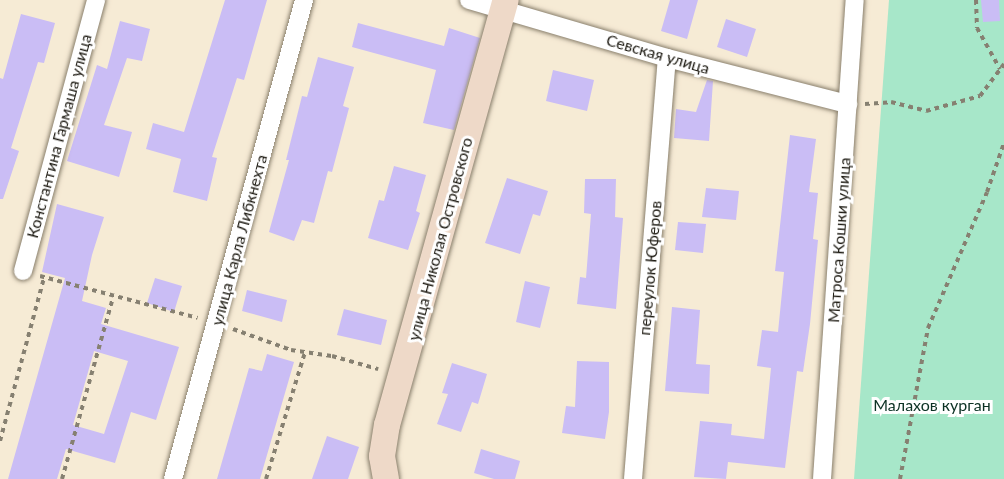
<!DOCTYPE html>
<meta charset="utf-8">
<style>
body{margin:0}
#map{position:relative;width:1004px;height:479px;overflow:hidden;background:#f6ebd5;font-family:Lato,sans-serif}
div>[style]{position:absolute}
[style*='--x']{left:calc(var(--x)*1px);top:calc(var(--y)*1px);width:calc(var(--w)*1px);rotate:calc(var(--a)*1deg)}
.green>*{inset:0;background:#a7e7c9}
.building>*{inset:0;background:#cabdf5}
.path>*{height:4px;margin-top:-2px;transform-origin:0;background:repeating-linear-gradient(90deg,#868071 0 4.5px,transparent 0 9px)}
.roads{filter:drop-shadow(0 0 2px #897f6c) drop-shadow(0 0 2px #897f6c)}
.minor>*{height:18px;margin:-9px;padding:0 9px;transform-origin:9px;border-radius:9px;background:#fff}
.secondary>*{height:26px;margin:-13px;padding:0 13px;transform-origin:13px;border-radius:13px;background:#eed9c8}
span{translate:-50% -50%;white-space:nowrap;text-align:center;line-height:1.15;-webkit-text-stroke:6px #fff;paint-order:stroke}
.street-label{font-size:16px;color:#1d1a12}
.park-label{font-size:16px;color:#0c3224}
</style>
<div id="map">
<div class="green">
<div style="clip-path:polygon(889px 0,1004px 0,1004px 479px,854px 479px)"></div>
</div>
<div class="building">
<div style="clip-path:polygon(225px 0,267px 0,244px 80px,237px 78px,212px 157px,217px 158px,207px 201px,173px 192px,181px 159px,146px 149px,153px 123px,184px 132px)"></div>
<div style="clip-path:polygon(670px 0,698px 0,687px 39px,661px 31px)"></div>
<div style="clip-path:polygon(981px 0,999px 0,1000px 21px,983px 22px)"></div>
<div style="clip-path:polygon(21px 14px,55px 23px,44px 63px,38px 62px,11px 148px,19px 151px,3px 199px,0 199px,0 78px,3px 79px)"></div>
<div style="clip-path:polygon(726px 19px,756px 29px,747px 57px,717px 47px)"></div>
<div style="clip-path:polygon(120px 21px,150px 29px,142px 61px,127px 58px,104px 125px,132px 132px,119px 177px,67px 161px,97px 65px,107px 69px)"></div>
<div style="clip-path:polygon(358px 23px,444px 46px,449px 28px,480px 38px,454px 130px,423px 123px,436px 70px,352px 47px)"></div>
<div style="clip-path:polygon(318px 57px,354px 67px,343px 106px,349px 108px,332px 172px,328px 171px,314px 223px,302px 220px,294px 241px,269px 232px,289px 160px,286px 160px,302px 96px,307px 97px)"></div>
<div style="clip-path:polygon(553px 70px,594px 80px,587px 111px,546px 101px)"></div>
<div style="clip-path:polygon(707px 80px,713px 81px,709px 141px,674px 138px,676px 109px,696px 112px)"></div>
<div style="clip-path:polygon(790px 135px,816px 139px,809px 192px,818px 193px,813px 239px,818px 240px,810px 324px,803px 372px,797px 371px,785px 468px,728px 462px,726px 479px,694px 477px,700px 421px,732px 424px,731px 435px,764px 439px,771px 368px,757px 366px,762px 330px,778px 332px,784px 272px,775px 271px)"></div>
<div style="clip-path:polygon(394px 166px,426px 175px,416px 211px,420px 213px,408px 250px,368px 238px,379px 200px,384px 201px)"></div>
<div style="clip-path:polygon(507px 178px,548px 191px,540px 216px,533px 214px,520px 254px,485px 243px)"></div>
<div style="clip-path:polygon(585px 179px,616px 179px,615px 217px,623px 218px,616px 309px,577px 304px,580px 277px,586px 278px,591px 214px,584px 213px)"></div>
<div style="clip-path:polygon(706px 188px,739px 191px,736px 220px,702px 217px)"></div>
<div style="clip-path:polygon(evenodd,57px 204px,104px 217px,92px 255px,82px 301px,106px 308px,101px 324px,179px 347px,156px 420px,131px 412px,115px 463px,66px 449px,57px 479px,8px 479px,65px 278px,42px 272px,57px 204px,94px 351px,128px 361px,104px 434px,73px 425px,94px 351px)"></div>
<div style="clip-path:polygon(678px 222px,706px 224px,703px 253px,675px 250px)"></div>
<div style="clip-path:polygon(155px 278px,182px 286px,174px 312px,147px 303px)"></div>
<div style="clip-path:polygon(525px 281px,550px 287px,540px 328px,516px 322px)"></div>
<div style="clip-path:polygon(247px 290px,287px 300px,282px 322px,242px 311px)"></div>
<div style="clip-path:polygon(672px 307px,700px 310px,696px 364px,710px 365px,709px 394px,665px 391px)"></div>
<div style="clip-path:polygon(344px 309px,387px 320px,381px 345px,337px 335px)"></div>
<div style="clip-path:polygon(267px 354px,294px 362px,260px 479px,217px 479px,249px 368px,262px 371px)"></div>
<div style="clip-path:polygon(577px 361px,609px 362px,609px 412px,605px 439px,562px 433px,566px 406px,575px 407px)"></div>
<div style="clip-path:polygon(452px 363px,487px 374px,478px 404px,472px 402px,461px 432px,437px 424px,448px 394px,442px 393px)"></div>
<div style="clip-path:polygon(327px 436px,359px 447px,348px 479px,312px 479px)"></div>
<div style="clip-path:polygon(481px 449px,520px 461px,515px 479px,494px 479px,474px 473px)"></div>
</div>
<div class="path">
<div style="--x:976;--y:0;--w:28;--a:88"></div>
<div style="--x:977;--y:28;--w:47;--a:60.7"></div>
<div style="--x:865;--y:104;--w:26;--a:-4"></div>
<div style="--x:891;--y:102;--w:36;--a:14"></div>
<div style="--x:926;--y:111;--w:56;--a:-15.5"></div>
<div style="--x:980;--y:96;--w:40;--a:-53"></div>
<div style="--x:40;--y:276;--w:163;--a:14.9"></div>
<div style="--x:233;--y:329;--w:62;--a:19.9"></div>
<div style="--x:291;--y:350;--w:41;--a:8.3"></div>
<div style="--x:332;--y:356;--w:48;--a:15.8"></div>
<div style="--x:0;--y:441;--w:169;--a:-74.9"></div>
<div style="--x:62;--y:479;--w:189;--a:-74.3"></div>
<div style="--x:266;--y:479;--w:133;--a:-72.9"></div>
<div style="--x:900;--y:479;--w:154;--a:-79.5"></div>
<div style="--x:928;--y:328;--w:148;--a:-66.5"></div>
<div style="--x:987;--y:192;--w:52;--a:-70.9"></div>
</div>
<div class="roads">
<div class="minor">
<div style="--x:469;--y:0;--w:206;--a:16.3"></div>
<div style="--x:667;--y:58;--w:187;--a:14.3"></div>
<div style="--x:23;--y:271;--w:281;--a:-74.9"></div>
<div style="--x:173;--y:479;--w:497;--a:-74.7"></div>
<div style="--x:633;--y:479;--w:422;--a:-85.4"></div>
<div style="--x:822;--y:479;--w:480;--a:-86.1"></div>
</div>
<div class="secondary">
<div style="--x:386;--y:479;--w:23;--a:-100"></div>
<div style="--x:382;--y:456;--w:31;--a:-81"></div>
<div style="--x:387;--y:425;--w:441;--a:-74.4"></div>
</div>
</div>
<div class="street-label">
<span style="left:658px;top:54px;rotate:16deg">Севская улица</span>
<span style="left:59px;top:136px;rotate:-75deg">Константина Гармаша улица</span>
<span style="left:440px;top:239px;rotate:-75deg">улица Николая Островского</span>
<span style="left:239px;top:240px;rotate:-75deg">улица Карла Либкнехта</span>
<span style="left:839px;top:240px;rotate:-86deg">Матроса Кошки улица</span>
<span style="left:650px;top:268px;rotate:-85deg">переулок Юферов</span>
</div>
<div class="park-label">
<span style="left:932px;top:405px">Малахов курган</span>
</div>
</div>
